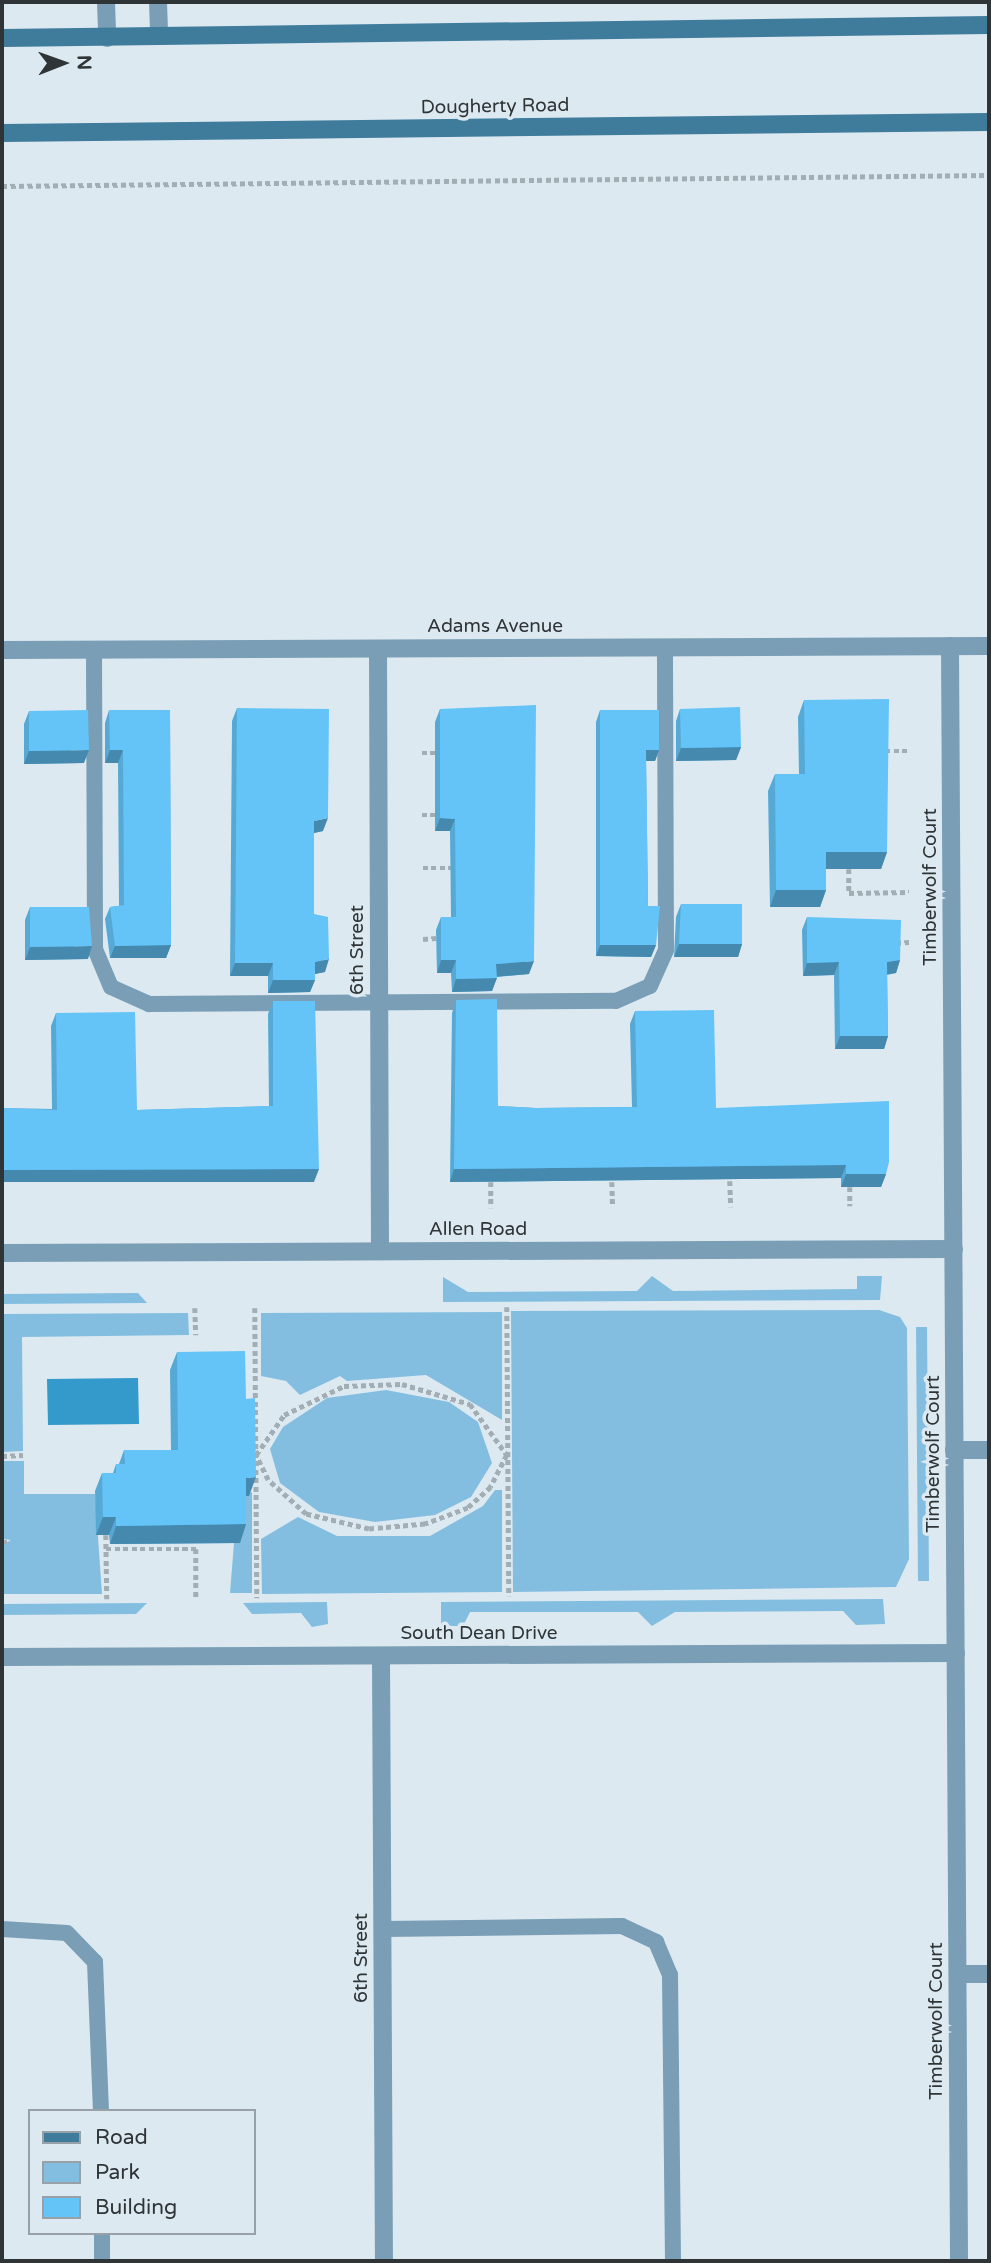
<!DOCTYPE html>
<style>
body{margin:0}
#map{position:relative;width:991px;height:2263px;overflow:hidden;background:#dce9f1;font-family:"Varela Round",sans-serif}
div>[style]{position:absolute}
[style*='--x']{left:calc(var(--x)*1px);top:calc(var(--y)*1px);width:calc(var(--w)*1px);rotate:calc(var(--a)*1deg)}
.green>*{inset:0;background:#83bee0}
.water>*{inset:0;background:#3499cb}
.path>*{height:4.5px;margin-top:-2.25px;transform-origin:0;background:repeating-linear-gradient(90deg,#a3aeb4 0 5px,transparent 0 8.5px)}
.service>*{height:16px;margin:-8px;padding:0 8px;transform-origin:8px;border-radius:8px;background:#799eb5}
.minor>*{height:18px;margin:-9px;padding:0 9px;transform-origin:9px;border-radius:9px;background:#799eb5}
.secondary>*{height:18px;margin:-9px;padding:0 9px;transform-origin:9px;border-radius:9px;background:#3f7b9b}
.wall>*{inset:0;background:#56a9d5}
.shaded-wall>*{inset:0;background:#4689ae}
.building>*{inset:0;background:#64c4f8}
span{translate:-50% -50%;white-space:nowrap;text-align:center;line-height:1.15;-webkit-text-stroke:7px #dce9f1;paint-order:stroke}
.street-label{font-size:19px;color:#2f3437}
.frame{position:absolute;inset:0;border:4px solid #2f3437;pointer-events:none}
.legend{position:absolute;left:28px;top:2109px;width:228px;height:126px;box-sizing:border-box;background:#dce9f1;border:2px solid #97a1a7;margin:0;padding:9px 12px;list-style:none;font-size:21px;color:#2f3437}
.legend li{display:flex;align-items:center;gap:14px;height:35px}
.legend b{width:35px;border:2px solid #97a1a7}
.north{position:absolute;left:28px;top:28px;width:70px;height:70px;-webkit-text-stroke:5px #dce9f1;paint-order:stroke;rotate:89deg;font-size:19px;font-weight:700;line-height:28px;text-align:center;color:#2f3437}
.north::after{content:'';display:block;margin:auto;width:24px;height:32px;background:#2f3437;clip-path:polygon(50% 0,100% 100%,50% 72%,0 100%)}
</style>
<div id="map">
<div class="green">
<div style="clip-path:polygon(652px 1276px,673px 1291px,857px 1289px,857px 1276px,882px 1276px,880px 1300px,443px 1302px,443px 1277px,468px 1292px,637px 1291px)"></div>
<div style="clip-path:polygon(138px 1293px,147px 1303px,2px 1304px,2px 1294px)"></div>
<div style="clip-path:polygon(879px 1310px,900px 1317px,907px 1328px,909px 1559px,896px 1587px,513px 1592px,511px 1311px)"></div>
<div style="clip-path:polygon(502px 1312px,502px 1420px,426px 1375px,347px 1381px,340px 1376px,300px 1395px,286px 1381px,261px 1376px,261px 1313px)"></div>
<div style="clip-path:polygon(188px 1313px,189px 1335px,22px 1337px,23px 1451px,2px 1452px,2px 1314px)"></div>
<div style="clip-path:polygon(916px 1327px,927px 1327px,929px 1581px,918px 1581px)"></div>
<div style="clip-path:polygon(386px 1390px,449px 1402px,478px 1422px,492px 1463px,471px 1497px,435px 1515px,375px 1522px,319px 1512px,280px 1483px,270px 1449px,283px 1427px,327px 1398px)"></div>
<div style="clip-path:polygon(2px 1461px,24px 1461px,24px 1494px,95px 1494px,102px 1594px,2px 1594px,2px 1545px,11px 1540px,2px 1539px)"></div>
<div style="clip-path:polygon(495px 1490px,502px 1490px,502px 1592px,262px 1594px,261px 1539px,298px 1517px,337px 1536px,430px 1536px,483px 1506px)"></div>
<div style="clip-path:polygon(252px 1492px,252px 1593px,230px 1593px,234px 1543px,240px 1542px,239px 1496px)"></div>
<div style="clip-path:polygon(883px 1599px,885px 1624px,856px 1625px,843px 1611px,675px 1612px,652px 1626px,638px 1612px,470px 1612px,463px 1626px,441px 1626px,441px 1602px)"></div>
<div style="clip-path:polygon(327px 1602px,328px 1624px,312px 1627px,301px 1613px,252px 1614px,243px 1603px)"></div>
<div style="clip-path:polygon(147px 1603px,136px 1614px,2px 1615px,2px 1604px)"></div>
</div>
<div class="water">
<div style="clip-path:polygon(138px 1378px,139px 1424px,48px 1425px,47px 1379px)"></div>
</div>
<div class="path">
<div style="--x:2;--y:186;--w:987;--a:-0.64"></div>
<div style="--x:885;--y:751;--w:24;--a:0"></div>
<div style="--x:422;--y:753;--w:13;--a:0"></div>
<div style="--x:422;--y:815;--w:13;--a:0"></div>
<div style="--x:423;--y:868;--w:28;--a:0"></div>
<div style="--x:849;--y:869;--w:24;--a:90"></div>
<div style="--x:849;--y:893;--w:60;--a:-1"></div>
<div style="--x:423;--y:939;--w:13;--a:-4"></div>
<div style="--x:896;--y:943;--w:13;--a:-4"></div>
<div style="--x:730;--y:1181;--w:26;--a:88"></div>
<div style="--x:491;--y:1182;--w:26;--a:90"></div>
<div style="--x:612;--y:1182;--w:25;--a:88"></div>
<div style="--x:850;--y:1187;--w:19;--a:90"></div>
<div style="--x:507;--y:1307;--w:289;--a:89.6"></div>
<div style="--x:195;--y:1308;--w:27;--a:88"></div>
<div style="--x:255;--y:1308;--w:290;--a:89.6"></div>
<div style="--x:402;--y:1384;--w:71;--a:16.4"></div>
<div style="--x:470;--y:1404;--w:63;--a:54"></div>
<div style="--x:507;--y:1455;--w:36;--a:117"></div>
<div style="--x:491;--y:1487;--w:31;--a:138"></div>
<div style="--x:468;--y:1508;--w:46;--a:159.6"></div>
<div style="--x:425;--y:1524;--w:56;--a:174.9"></div>
<div style="--x:369;--y:1529;--w:65;--a:-166.6"></div>
<div style="--x:306;--y:1514;--w:51;--a:-138.2"></div>
<div style="--x:268;--y:1480;--w:28;--a:-116"></div>
<div style="--x:256;--y:1455;--w:49;--a:-55"></div>
<div style="--x:284;--y:1415;--w:67;--a:-25.8"></div>
<div style="--x:344;--y:1386;--w:58;--a:-2"></div>
<div style="--x:2;--y:1456;--w:21;--a:-3"></div>
<div style="--x:106;--y:1535;--w:64;--a:89.1"></div>
<div style="--x:2;--y:1542;--w:8;--a:0"></div>
<div style="--x:106;--y:1549;--w:90;--a:0"></div>
<div style="--x:196;--y:1549;--w:49;--a:90"></div>
</div>
<div class="service">
<div style="--x:94;--y:650;--w:299;--a:89.8"></div>
<div style="--x:95;--y:949;--w:41;--a:67.2"></div>
<div style="--x:111;--y:987;--w:42;--a:24.1"></div>
<div style="--x:149;--y:1004;--w:467;--a:-0.4"></div>
<div style="--x:616;--y:1001;--w:37;--a:-24"></div>
<div style="--x:650;--y:986;--w:39;--a:-66"></div>
<div style="--x:666;--y:950;--w:303;--a:-90.2"></div>
<div style="--x:2;--y:1929;--w:65;--a:3.5"></div>
<div style="--x:67;--y:1933;--w:40;--a:46"></div>
<div style="--x:95;--y:1962;--w:149;--a:87.7"></div>
<div style="--x:383;--y:1929;--w:239;--a:-0.7"></div>
<div style="--x:622;--y:1926;--w:38;--a:25"></div>
<div style="--x:656;--y:1942;--w:36;--a:67"></div>
<div style="--x:670;--y:1975;--w:286;--a:89.4"></div>
<div style="--x:102;--y:2233;--w:28;--a:90"></div>
</div>
<div class="minor">
<div style="--x:106;--y:2;--w:36;--a:88"></div>
<div style="--x:158;--y:2;--w:31;--a:88"></div>
<div style="--x:950;--y:646;--w:1615;--a:89.68"></div>
<div style="--x:378;--y:649;--w:602;--a:89.81"></div>
<div style="--x:2;--y:650;--w:987;--a:-0.23"></div>
<div style="--x:2;--y:1253;--w:952;--a:-0.24"></div>
<div style="--x:954;--y:1450;--w:35;--a:0"></div>
<div style="--x:381;--y:1656;--w:605;--a:89.72"></div>
<div style="--x:2;--y:1657;--w:954;--a:-0.24"></div>
<div style="--x:958;--y:1974;--w:31;--a:0"></div>
</div>
<div class="secondary">
<div style="--x:2;--y:38;--w:987;--a:-0.75"></div>
<div style="--x:2;--y:133;--w:987;--a:-0.64"></div>
</div>
<div class="wall">
<div style="clip-path:polygon(804px 700px,887px 852px,881px 869px,826px 869px,826px 890px,820px 907px,770px 907px,768px 791px,775px 774px,799px 774px,798px 717px)"></div>
<div style="clip-path:polygon(237px 708px,323px 831px,314px 833px,314px 914px,325px 972px,315px 974px,315px 980px,310px 992px,268px 993px,268px 976px,230px 976px,232px 721px)"></div>
<div style="clip-path:polygon(440px 709px,529px 974px,497px 977px,492px 991px,452px 992px,451px 973px,437px 973px,436px 930px,441px 917px,451px 917px,450px 831px,435px 831px,435px 722px)"></div>
<div style="clip-path:polygon(680px 709px,741px 747px,736px 760px,676px 761px,676px 721px)"></div>
<div style="clip-path:polygon(109px 710px,170px 710px,171px 945px,166px 958px,110px 958px,105px 919px,110px 907px,119px 906px,118px 763px,105px 763px,105px 723px)"></div>
<div style="clip-path:polygon(600px 710px,659px 750px,655px 761px,646px 761px,648px 906px,656px 945px,651px 957px,596px 956px,596px 722px)"></div>
<div style="clip-path:polygon(29px 711px,84px 763px,24px 764px,24px 724px)"></div>
<div style="clip-path:polygon(681px 904px,742px 944px,738px 957px,674px 957px,676px 917px)"></div>
<div style="clip-path:polygon(30px 907px,88px 959px,25px 960px,25px 920px)"></div>
<div style="clip-path:polygon(807px 917px,900px 960px,896px 973px,887px 975px,888px 1036px,884px 1049px,835px 1049px,834px 975px,803px 976px,802px 930px)"></div>
<div style="clip-path:polygon(456px 1000px,498px 1106px,536px 1108px,632px 1107px,630px 1024px,635px 1011px,716px 1108px,886px 1174px,881px 1187px,841px 1187px,841px 1178px,450px 1182px,452px 1013px)"></div>
<div style="clip-path:polygon(273px 1001px,314px 1182px,2px 1182px,2px 1108px,52px 1109px,51px 1026px,56px 1013px,137px 1110px,269px 1106px,268px 1014px)"></div>
<div style="clip-path:polygon(177px 1352px,246px 1399px,249px 1496px,246px 1496px,246px 1524px,240px 1543px,110px 1544px,109px 1535px,96px 1535px,95px 1491px,102px 1473px,113px 1473px,116px 1464px,119px 1464px,124px 1450px,171px 1450px,170px 1370px)"></div>
</div>
<div class="shaded-wall">
<div style="clip-path:polygon(741px 747px,736px 760px,676px 761px,681px 748px)"></div>
<div style="clip-path:polygon(89px 750px,84px 763px,24px 764px,29px 751px)"></div>
<div style="clip-path:polygon(110px 750px,123px 750px,118px 763px,105px 763px)"></div>
<div style="clip-path:polygon(646px 750px,659px 750px,655px 761px,642px 761px)"></div>
<div style="clip-path:polygon(328px 818px,323px 831px,309px 834px,314px 821px)"></div>
<div style="clip-path:polygon(440px 818px,455px 819px,450px 831px,435px 831px)"></div>
<div style="clip-path:polygon(826px 852px,887px 852px,881px 869px,820px 869px)"></div>
<div style="clip-path:polygon(776px 890px,826px 890px,820px 907px,770px 907px)"></div>
<div style="clip-path:polygon(679px 944px,742px 944px,738px 957px,674px 957px)"></div>
<div style="clip-path:polygon(171px 945px,166px 958px,110px 958px,115px 946px)"></div>
<div style="clip-path:polygon(600px 945px,656px 945px,651px 957px,596px 956px)"></div>
<div style="clip-path:polygon(92px 946px,88px 959px,25px 960px,30px 947px)"></div>
<div style="clip-path:polygon(329px 959px,325px 972px,310px 975px,315px 962px)"></div>
<div style="clip-path:polygon(441px 960px,456px 960px,451px 973px,437px 973px)"></div>
<div style="clip-path:polygon(900px 960px,896px 973px,882px 975px,887px 962px)"></div>
<div style="clip-path:polygon(534px 961px,529px 974px,492px 977px,496px 964px)"></div>
<div style="clip-path:polygon(839px 962px,834px 975px,803px 976px,807px 963px)"></div>
<div style="clip-path:polygon(235px 963px,273px 963px,268px 976px,230px 976px)"></div>
<div style="clip-path:polygon(497px 978px,492px 991px,452px 992px,456px 979px)"></div>
<div style="clip-path:polygon(273px 980px,315px 980px,310px 992px,268px 993px)"></div>
<div style="clip-path:polygon(840px 1036px,888px 1036px,884px 1049px,835px 1049px)"></div>
<div style="clip-path:polygon(846px 1165px,841px 1178px,450px 1182px,454px 1169px)"></div>
<div style="clip-path:polygon(319px 1169px,314px 1182px,2px 1182px,2px 1170px)"></div>
<div style="clip-path:polygon(846px 1174px,886px 1174px,881px 1187px,841px 1187px)"></div>
<div style="clip-path:polygon(256px 1477px,249px 1496px,239px 1496px,246px 1478px)"></div>
<div style="clip-path:polygon(103px 1517px,116px 1517px,109px 1535px,96px 1535px)"></div>
<div style="clip-path:polygon(246px 1524px,240px 1543px,110px 1544px,116px 1526px)"></div>
</div>
<div class="building">
<div style="clip-path:polygon(889px 699px,887px 852px,826px 852px,826px 890px,776px 890px,775px 774px,805px 774px,804px 700px)"></div>
<div style="clip-path:polygon(536px 705px,534px 961px,496px 964px,497px 978px,456px 979px,456px 960px,441px 960px,441px 917px,456px 917px,455px 819px,440px 818px,440px 709px)"></div>
<div style="clip-path:polygon(740px 707px,741px 747px,681px 748px,680px 709px)"></div>
<div style="clip-path:polygon(237px 708px,329px 709px,328px 818px,314px 821px,314px 914px,328px 917px,329px 959px,315px 962px,315px 980px,273px 980px,273px 963px,235px 963px)"></div>
<div style="clip-path:polygon(88px 710px,89px 750px,29px 751px,29px 711px)"></div>
<div style="clip-path:polygon(109px 710px,170px 710px,171px 945px,115px 946px,110px 907px,124px 905px,123px 750px,110px 750px)"></div>
<div style="clip-path:polygon(600px 710px,659px 710px,659px 750px,646px 750px,648px 906px,660px 906px,656px 945px,600px 945px)"></div>
<div style="clip-path:polygon(681px 904px,742px 904px,742px 944px,679px 944px)"></div>
<div style="clip-path:polygon(30px 907px,89px 907px,92px 946px,30px 947px)"></div>
<div style="clip-path:polygon(807px 917px,901px 920px,900px 960px,887px 962px,888px 1036px,840px 1036px,839px 962px,807px 963px)"></div>
<div style="clip-path:polygon(497px 999px,498px 1106px,536px 1108px,637px 1107px,635px 1011px,714px 1010px,716px 1108px,889px 1101px,889px 1162px,886px 1174px,846px 1174px,846px 1165px,454px 1169px,456px 1000px)"></div>
<div style="clip-path:polygon(273px 1001px,315px 1001px,319px 1169px,2px 1170px,2px 1108px,57px 1110px,56px 1013px,135px 1012px,137px 1110px,273px 1106px)"></div>
<div style="clip-path:polygon(245px 1351px,246px 1399px,255px 1398px,256px 1477px,246px 1478px,246px 1524px,116px 1526px,116px 1517px,103px 1517px,102px 1473px,116px 1473px,116px 1464px,125px 1464px,124px 1450px,178px 1450px,177px 1352px)"></div>
</div>
<div class="street-label">
<span style="left:495px;top:107px;rotate:-1deg">Dougherty Road</span>
<span style="left:495px;top:627px">Adams Avenue</span>
<span style="left:931px;top:887px;rotate:-90deg">Timberwolf Court</span>
<span style="left:358px;top:950px;rotate:-90deg">6th Street</span>
<span style="left:478px;top:1230px">Allen Road</span>
<span style="left:934px;top:1454px;rotate:-90deg">Timberwolf Court</span>
<span style="left:479px;top:1634px">South Dean Drive</span>
<span style="left:362px;top:1958px;rotate:-90deg">6th Street</span>
<span style="left:937px;top:2021px;rotate:-90deg">Timberwolf Court</span>
</div>
<div class="frame"></div>
<ul class="legend">
<li><b style="height:9px;background:#3f7b9b"></b>Road</li>
<li><b style="height:19px;background:#83bee0"></b>Park</li>
<li><b style="height:19px;background:#64c4f8"></b>Building</li>
</ul>
<div class="north">N</div>
</div>
